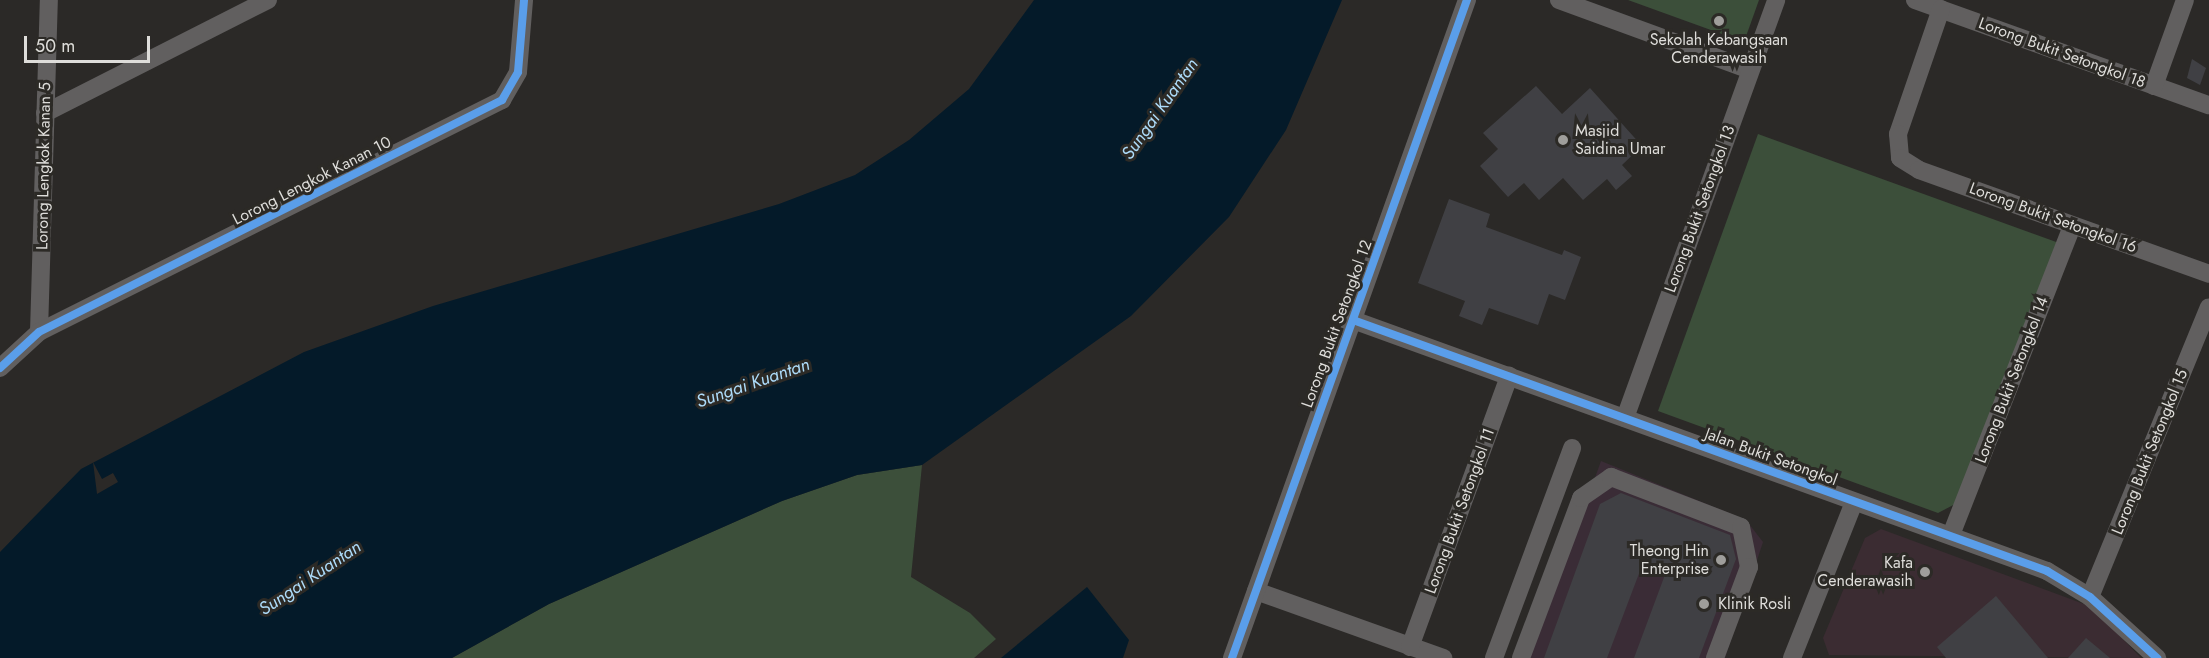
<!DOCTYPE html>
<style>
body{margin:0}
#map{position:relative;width:2209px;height:658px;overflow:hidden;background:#2b2927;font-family:Jost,sans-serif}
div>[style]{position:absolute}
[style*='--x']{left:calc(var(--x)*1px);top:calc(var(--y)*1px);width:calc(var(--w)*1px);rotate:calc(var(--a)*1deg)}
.commercial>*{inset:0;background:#3a2c36}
.education>*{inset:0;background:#3b2c32}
.green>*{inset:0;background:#3c4f3a}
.water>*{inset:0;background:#041a29}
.pier>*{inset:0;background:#2b2927}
.building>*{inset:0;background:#404044}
.street>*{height:18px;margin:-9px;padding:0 9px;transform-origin:9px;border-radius:9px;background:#615f5f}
.cycleway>*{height:8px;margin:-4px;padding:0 4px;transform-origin:4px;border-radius:4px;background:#5a9eea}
.dots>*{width:16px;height:16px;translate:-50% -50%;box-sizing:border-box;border:3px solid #2c2a26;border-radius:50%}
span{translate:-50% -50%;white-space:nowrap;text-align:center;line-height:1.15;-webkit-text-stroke:6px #2c2a26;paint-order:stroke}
.poi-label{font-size:16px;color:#deddda}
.left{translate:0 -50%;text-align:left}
.right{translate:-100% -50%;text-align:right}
.street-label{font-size:16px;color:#deddda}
.water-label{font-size:18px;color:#addbf9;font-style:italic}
.scale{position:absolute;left:24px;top:36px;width:126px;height:27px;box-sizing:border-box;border:3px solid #deddda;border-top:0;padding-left:8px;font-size:18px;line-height:21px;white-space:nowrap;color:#deddda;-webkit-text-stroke:4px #2c2a26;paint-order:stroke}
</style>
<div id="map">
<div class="commercial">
<div style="clip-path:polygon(1601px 461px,1746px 520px,1763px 542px,1725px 658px,1530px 658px)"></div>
</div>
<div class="education">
<div style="clip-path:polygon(1881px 529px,2092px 607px,2141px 658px,1829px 655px,1823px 638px,1865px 538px)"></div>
</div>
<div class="green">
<div style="clip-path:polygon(1628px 0,1759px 0,1744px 42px)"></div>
<div style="clip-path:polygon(1758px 134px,2059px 243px,1959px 502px,1938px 513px,1658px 411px)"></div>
<div style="clip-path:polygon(922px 465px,911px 577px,970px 613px,996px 639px,974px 658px,452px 658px,549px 604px,782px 501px,857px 475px)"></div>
</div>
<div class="water">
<div style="clip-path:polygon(1034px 0,1342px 0,1286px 130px,1229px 217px,1131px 316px,922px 465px,857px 475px,782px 501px,549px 604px,452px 658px,0 658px,0 552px,81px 469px,304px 352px,433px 306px,779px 204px,855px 175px,909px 140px,969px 89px)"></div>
<div style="clip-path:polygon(1087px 587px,1129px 640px,1123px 658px,1001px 658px)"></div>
</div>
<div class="pier">
<div style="clip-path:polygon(93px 462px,102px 479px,113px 473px,118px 482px,97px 494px)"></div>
</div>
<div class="building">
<div style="clip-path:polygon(2192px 59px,2206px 68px,2200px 85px,2187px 78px)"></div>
<div style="clip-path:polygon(1536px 86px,1562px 114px,1590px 88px,1642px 146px,1622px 165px,1632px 176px,1616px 190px,1607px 179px,1583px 200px,1563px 178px,1539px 200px,1524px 183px,1508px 197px,1480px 166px,1498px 149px,1483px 133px)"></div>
<div style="clip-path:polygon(1449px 199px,1490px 214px,1486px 227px,1562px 255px,1564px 250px,1581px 257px,1565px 300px,1549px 294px,1538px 325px,1489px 308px,1482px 325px,1459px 316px,1465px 301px,1418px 283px)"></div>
<div style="clip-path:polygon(1621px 493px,1730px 535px,1736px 559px,1699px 658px,1634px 658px,1666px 572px,1643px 563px,1607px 658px,1544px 658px,1600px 504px)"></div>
<div style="clip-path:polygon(1996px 596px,2048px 658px,1946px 658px,1937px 647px)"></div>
<div style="clip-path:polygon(2086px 638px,2110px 658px,2068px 658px)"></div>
</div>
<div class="street">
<div style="--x:1559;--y:0;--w:203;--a:20.1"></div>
<div style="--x:1915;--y:0;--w:312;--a:19.7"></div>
<div style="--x:1941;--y:9;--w:132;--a:109"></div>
<div style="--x:1898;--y:134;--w:24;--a:85"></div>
<div style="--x:1900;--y:158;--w:22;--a:32"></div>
<div style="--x:1919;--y:170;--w:308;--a:19.7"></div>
<div style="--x:2154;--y:86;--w:91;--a:-70.2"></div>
<div style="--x:45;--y:113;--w:250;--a:-26.9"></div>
<div style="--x:1353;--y:320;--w:738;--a:19.88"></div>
<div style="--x:2047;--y:571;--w:50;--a:31.2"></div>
<div style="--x:2090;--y:597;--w:91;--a:42.3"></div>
<div style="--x:39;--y:332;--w:332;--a:-88.3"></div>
<div style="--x:0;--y:368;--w:53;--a:-42.7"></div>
<div style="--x:39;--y:332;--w:518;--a:-26.61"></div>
<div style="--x:502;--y:100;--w:32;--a:-60"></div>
<div style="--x:518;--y:72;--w:72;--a:-85.2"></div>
<div style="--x:1625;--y:418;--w:444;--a:-70.1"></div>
<div style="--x:1951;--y:535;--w:332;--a:-68.6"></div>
<div style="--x:1256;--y:591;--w:199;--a:19.7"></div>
<div style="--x:2090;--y:597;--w:313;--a:-67.7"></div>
<div style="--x:1410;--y:647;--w:289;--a:-69.9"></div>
<div style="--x:1232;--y:658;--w:699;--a:-70.35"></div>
<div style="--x:1494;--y:658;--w:224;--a:-69.6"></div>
<div style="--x:1521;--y:658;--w:171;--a:-69.4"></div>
<div style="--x:1581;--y:498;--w:37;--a:-35"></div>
<div style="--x:1611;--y:477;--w:139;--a:21"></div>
<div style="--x:1741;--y:527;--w:41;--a:78.7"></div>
<div style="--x:1749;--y:567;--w:97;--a:110.5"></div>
<div style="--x:1792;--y:658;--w:168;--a:-68.3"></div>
</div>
<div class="cycleway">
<div style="--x:1353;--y:320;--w:738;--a:19.88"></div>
<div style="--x:2047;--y:571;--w:50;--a:31.2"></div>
<div style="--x:2090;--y:597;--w:91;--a:42.3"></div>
<div style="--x:0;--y:368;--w:53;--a:-42.7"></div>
<div style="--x:39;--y:332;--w:518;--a:-26.61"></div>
<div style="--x:502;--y:100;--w:32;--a:-60"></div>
<div style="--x:518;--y:72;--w:72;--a:-85.2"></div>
<div style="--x:1232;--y:658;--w:699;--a:-70.35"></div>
</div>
<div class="dots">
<div style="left:1719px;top:21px;background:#9f9e9b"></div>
<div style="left:1563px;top:140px;background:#9f9e9b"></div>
<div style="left:1721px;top:560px;background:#9f9e9b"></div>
<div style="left:1925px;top:572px;background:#9f9e9b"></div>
<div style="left:1704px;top:604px;background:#9f9e9b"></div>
</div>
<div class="poi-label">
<span style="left:1719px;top:49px">Sekolah Kebangsaan<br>Cenderawasih</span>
<span class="left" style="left:1575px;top:140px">Masjid<br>Saidina Umar</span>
<span class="right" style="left:1709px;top:560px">Theong Hin<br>Enterprise</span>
<span class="right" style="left:1913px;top:572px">Kafa<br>Cenderawasih</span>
<span class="left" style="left:1718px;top:604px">Klinik Rosli</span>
</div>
<div class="street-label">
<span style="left:2062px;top:53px;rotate:20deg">Lorong Bukit Setongkol 18</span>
<span style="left:44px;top:166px;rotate:-89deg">Lorong Lengkok Kanan 5</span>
<span style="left:312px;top:181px;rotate:-27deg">Lorong Lengkok Kanan 10</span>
<span style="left:1700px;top:209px;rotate:-70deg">Lorong Bukit Setongkol 13</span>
<span style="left:2053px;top:218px;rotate:20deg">Lorong Bukit Setongkol 16</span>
<span style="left:1337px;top:324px;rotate:-70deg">Lorong Bukit Setongkol 12</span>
<span style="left:2012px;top:380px;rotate:-69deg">Lorong Bukit Setongkol 14</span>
<span style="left:2150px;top:452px;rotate:-68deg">Lorong Bukit Setongkol 15</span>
<span style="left:1771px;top:457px;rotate:20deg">Jalan Bukit Setongkol</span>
<span style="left:1460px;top:511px;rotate:-70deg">Lorong Bukit Setongkol 11</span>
</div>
<div class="water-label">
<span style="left:1160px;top:109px;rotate:-55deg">Sungai Kuantan</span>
<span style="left:753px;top:383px;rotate:-19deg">Sungai Kuantan</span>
<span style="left:310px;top:578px;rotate:-34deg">Sungai Kuantan</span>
</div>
<div class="scale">50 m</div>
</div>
